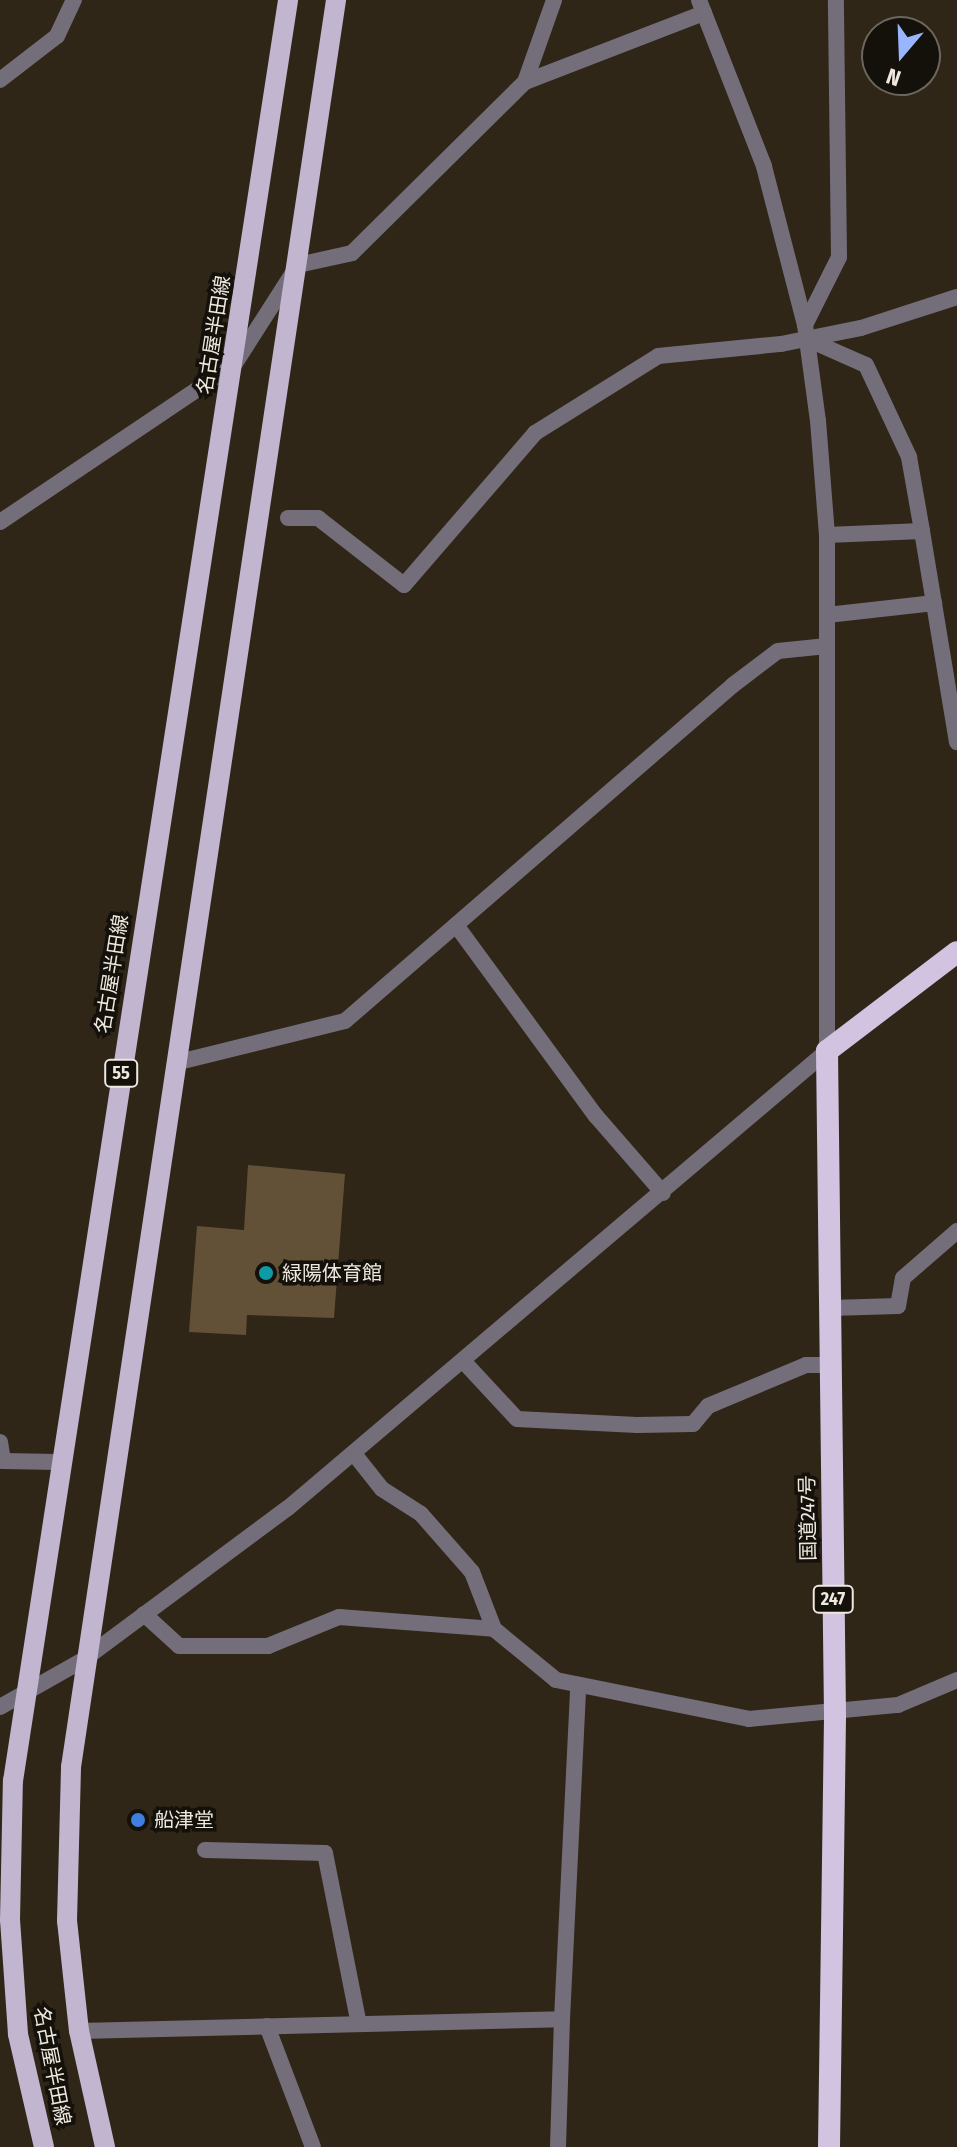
<!DOCTYPE html>
<meta charset="utf-8">
<style>
body{margin:0}
#map{position:relative;width:957px;height:2147px;overflow:hidden;background:#2f2618;font-family:"Fira Sans Condensed","Noto Sans JP",sans-serif}
div>[style]{position:absolute}
[style*='--x']{left:calc(var(--x)*1px);top:calc(var(--y)*1px);width:calc(var(--w)*1px);rotate:calc(var(--a)*1deg)}
.building>*{inset:0;background:#625136}
.service>*{height:16px;margin:-8px;padding:0 8px;transform-origin:8px;border-radius:8px;background:#746e7b}
.minor>*{height:16px;margin:-8px;padding:0 8px;transform-origin:8px;border-radius:8px;background:#746e7b}
.tertiary>*{height:16px;margin:-8px;padding:0 8px;transform-origin:8px;border-radius:8px;background:#746e7b}
.primary>*{height:20px;margin:-10px;padding:0 10px;transform-origin:10px;border-radius:10px;background:#c2b5cf}
.trunk>*{height:22px;margin:-11px;padding:0 11px;transform-origin:11px;border-radius:11px;background:#d2c3e0}
.dots>*{width:22px;height:22px;translate:-50% -50%;box-sizing:border-box;border:4px solid #14100a;border-radius:50%}
span{translate:-50% -50%;white-space:nowrap;text-align:center;line-height:1.15;-webkit-text-stroke:7px #14100a;paint-order:stroke}
.shield-label span{padding:2px 6px;background:#14100a;border:2px solid;border-radius:6px;-webkit-text-stroke-width:0}
.shield-label{font-size:18px;color:#eee8df;font-weight:700}
.street-label{font-size:20px;color:#eee8df}
.poi-label{font-size:20px;color:#eee8df}
.left{translate:0 -50%;text-align:left}
.north{position:absolute;left:861px;top:16px;width:80px;height:80px;box-sizing:border-box;background:#14100a;border:2px solid #6b665f;border-radius:50%;rotate:199deg;font-size:22px;font-weight:700;line-height:32px;text-align:center;color:#eee8df}
.north::after{content:'';display:block;margin:auto;width:28px;height:36px;background:#99b5fd;clip-path:polygon(50% 0,100% 100%,50% 72%,0 100%)}
</style>
<div id="map">
<div class="building">
<div style="clip-path:polygon(248px 1165px,345px 1174px,334px 1318px,247px 1315px,246px 1335px,189px 1332px,197px 1226px,244px 1230px)"></div>
</div>
<div class="service">
<div style="--x:525;--y:82;--w:87;--a:-70.5"></div>
<div style="--x:807;--y:339;--w:64;--a:23.8"></div>
<div style="--x:866;--y:365;--w:102;--a:64.9"></div>
<div style="--x:909;--y:457;--w:75;--a:80"></div>
<div style="--x:288;--y:518;--w:30;--a:0"></div>
<div style="--x:318;--y:518;--w:109;--a:37.9"></div>
<div style="--x:404;--y:585;--w:201;--a:-49.2"></div>
<div style="--x:535;--y:433;--w:145;--a:-32"></div>
<div style="--x:658;--y:356;--w:124;--a:-5.6"></div>
<div style="--x:781;--y:344;--w:82;--a:-11.3"></div>
<div style="--x:861;--y:328;--w:101;--a:-17.9"></div>
<div style="--x:827;--y:615;--w:108;--a:-6.4"></div>
<div style="--x:456;--y:925;--w:237;--a:53.8"></div>
<div style="--x:596;--y:1116;--w:102;--a:49"></div>
<div style="--x:175;--y:1063;--w:175;--a:-13.9"></div>
<div style="--x:345;--y:1021;--w:513;--a:-40.89"></div>
<div style="--x:733;--y:685;--w:56;--a:-37.1"></div>
<div style="--x:778;--y:651;--w:49;--a:-5.8"></div>
<div style="--x:830;--y:1308;--w:68;--a:-1.7"></div>
<div style="--x:898;--y:1306;--w:28;--a:-80"></div>
<div style="--x:903;--y:1278;--w:72;--a:-41"></div>
<div style="--x:465;--y:1363;--w:76;--a:47.1"></div>
<div style="--x:517;--y:1419;--w:120;--a:2.9"></div>
<div style="--x:637;--y:1425;--w:56;--a:-1"></div>
<div style="--x:693;--y:1424;--w:23;--a:-50"></div>
<div style="--x:708;--y:1406;--w:106;--a:-22.7"></div>
<div style="--x:806;--y:1365;--w:24;--a:0"></div>
<div style="--x:355;--y:1455;--w:43;--a:51.5"></div>
<div style="--x:382;--y:1489;--w:46;--a:32.7"></div>
<div style="--x:421;--y:1514;--w:77;--a:48.7"></div>
<div style="--x:472;--y:1572;--w:61;--a:68.9"></div>
<div style="--x:144;--y:1614;--w:47;--a:42.4"></div>
<div style="--x:179;--y:1646;--w:89;--a:0"></div>
<div style="--x:268;--y:1646;--w:77;--a:-22.2"></div>
<div style="--x:339;--y:1617;--w:155;--a:4.4"></div>
<div style="--x:494;--y:1629;--w:80;--a:39.4"></div>
<div style="--x:562;--y:2019;--w:332;--a:-87.2"></div>
</div>
<div class="minor">
<div style="--x:0;--y:80;--w:72;--a:-37.7"></div>
<div style="--x:57;--y:36;--w:40;--a:-65"></div>
<div style="--x:805;--y:325;--w:76;--a:-63.4"></div>
<div style="--x:839;--y:257;--w:257;--a:-90.7"></div>
<div style="--x:0;--y:522;--w:282;--a:-33.9"></div>
<div style="--x:234;--y:365;--w:119;--a:-57.4"></div>
<div style="--x:298;--y:265;--w:55;--a:-12.5"></div>
<div style="--x:352;--y:253;--w:243;--a:-44.7"></div>
<div style="--x:525;--y:82;--w:192;--a:-21.1"></div>
<div style="--x:827;--y:535;--w:95;--a:-2.4"></div>
<div style="--x:922;--y:531;--w:214;--a:80.6"></div>
<div style="--x:0;--y:1442;--w:19;--a:81"></div>
<div style="--x:3;--y:1461;--w:55;--a:1"></div>
<div style="--x:556;--y:1680;--w:197;--a:11.4"></div>
<div style="--x:749;--y:1719;--w:150;--a:-5.4"></div>
<div style="--x:898;--y:1705;--w:64;--a:-23"></div>
<div style="--x:205;--y:1850;--w:120;--a:1.4"></div>
<div style="--x:325;--y:1853;--w:174;--a:78.8"></div>
<div style="--x:267;--y:2026;--w:129;--a:69.2"></div>
<div style="--x:79;--y:2031;--w:483;--a:-1.4"></div>
<div style="--x:562;--y:2019;--w:128;--a:91.8"></div>
</div>
<div class="tertiary">
<div style="--x:0;--y:1707;--w:95;--a:-29.5"></div>
<div style="--x:83;--y:1660;--w:255;--a:-36.6"></div>
<div style="--x:288;--y:1508;--w:707;--a:-40.29"></div>
<div style="--x:827;--y:1051;--w:516;--a:-90"></div>
<div style="--x:827;--y:535;--w:114;--a:-94.5"></div>
<div style="--x:818;--y:421;--w:97;--a:-97.7"></div>
<div style="--x:805;--y:325;--w:164;--a:-104.5"></div>
<div style="--x:764;--y:166;--w:178;--a:-111.4"></div>
</div>
<div class="primary">
<div style="--x:44;--y:2147;--w:116;--a:-103"></div>
<div style="--x:18;--y:2034;--w:114;--a:-94"></div>
<div style="--x:10;--y:1920;--w:139;--a:-88.8"></div>
<div style="--x:13;--y:1781;--w:1802;--a:-81.22"></div>
<div style="--x:105;--y:2147;--w:119;--a:-102.6"></div>
<div style="--x:79;--y:2031;--w:111;--a:-96.2"></div>
<div style="--x:67;--y:1921;--w:154;--a:-88.5"></div>
<div style="--x:71;--y:1767;--w:1787;--a:-81.47"></div>
</div>
<div class="trunk">
<div style="--x:829;--y:2147;--w:432;--a:-89.2"></div>
<div style="--x:835;--y:1715;--w:664;--a:-90.69"></div>
<div style="--x:827;--y:1051;--w:163;--a:-37.3"></div>
</div>
<div class="dots">
<div style="left:266px;top:1273px;background:#0f9aa8"></div>
<div style="left:138px;top:1820px;background:#3f7fe0"></div>
</div>
<div class="shield-label">
<span style="left:121px;top:1073px">55</span>
<span style="left:833px;top:1599px">247</span>
</div>
<div class="street-label">
<span style="left:214px;top:335px;rotate:-81deg">名古屋半田線</span>
<span style="left:112px;top:974px;rotate:-81deg">名古屋半田線</span>
<span style="left:808px;top:1518px;rotate:-91deg">国道247号</span>
<span style="left:52px;top:2066px;rotate:79deg">名古屋半田線</span>
</div>
<div class="poi-label">
<span class="left" style="left:282px;top:1273px">緑陽体育館</span>
<span class="left" style="left:154px;top:1820px">船津堂</span>
</div>
<div class="north">N</div>
</div>
